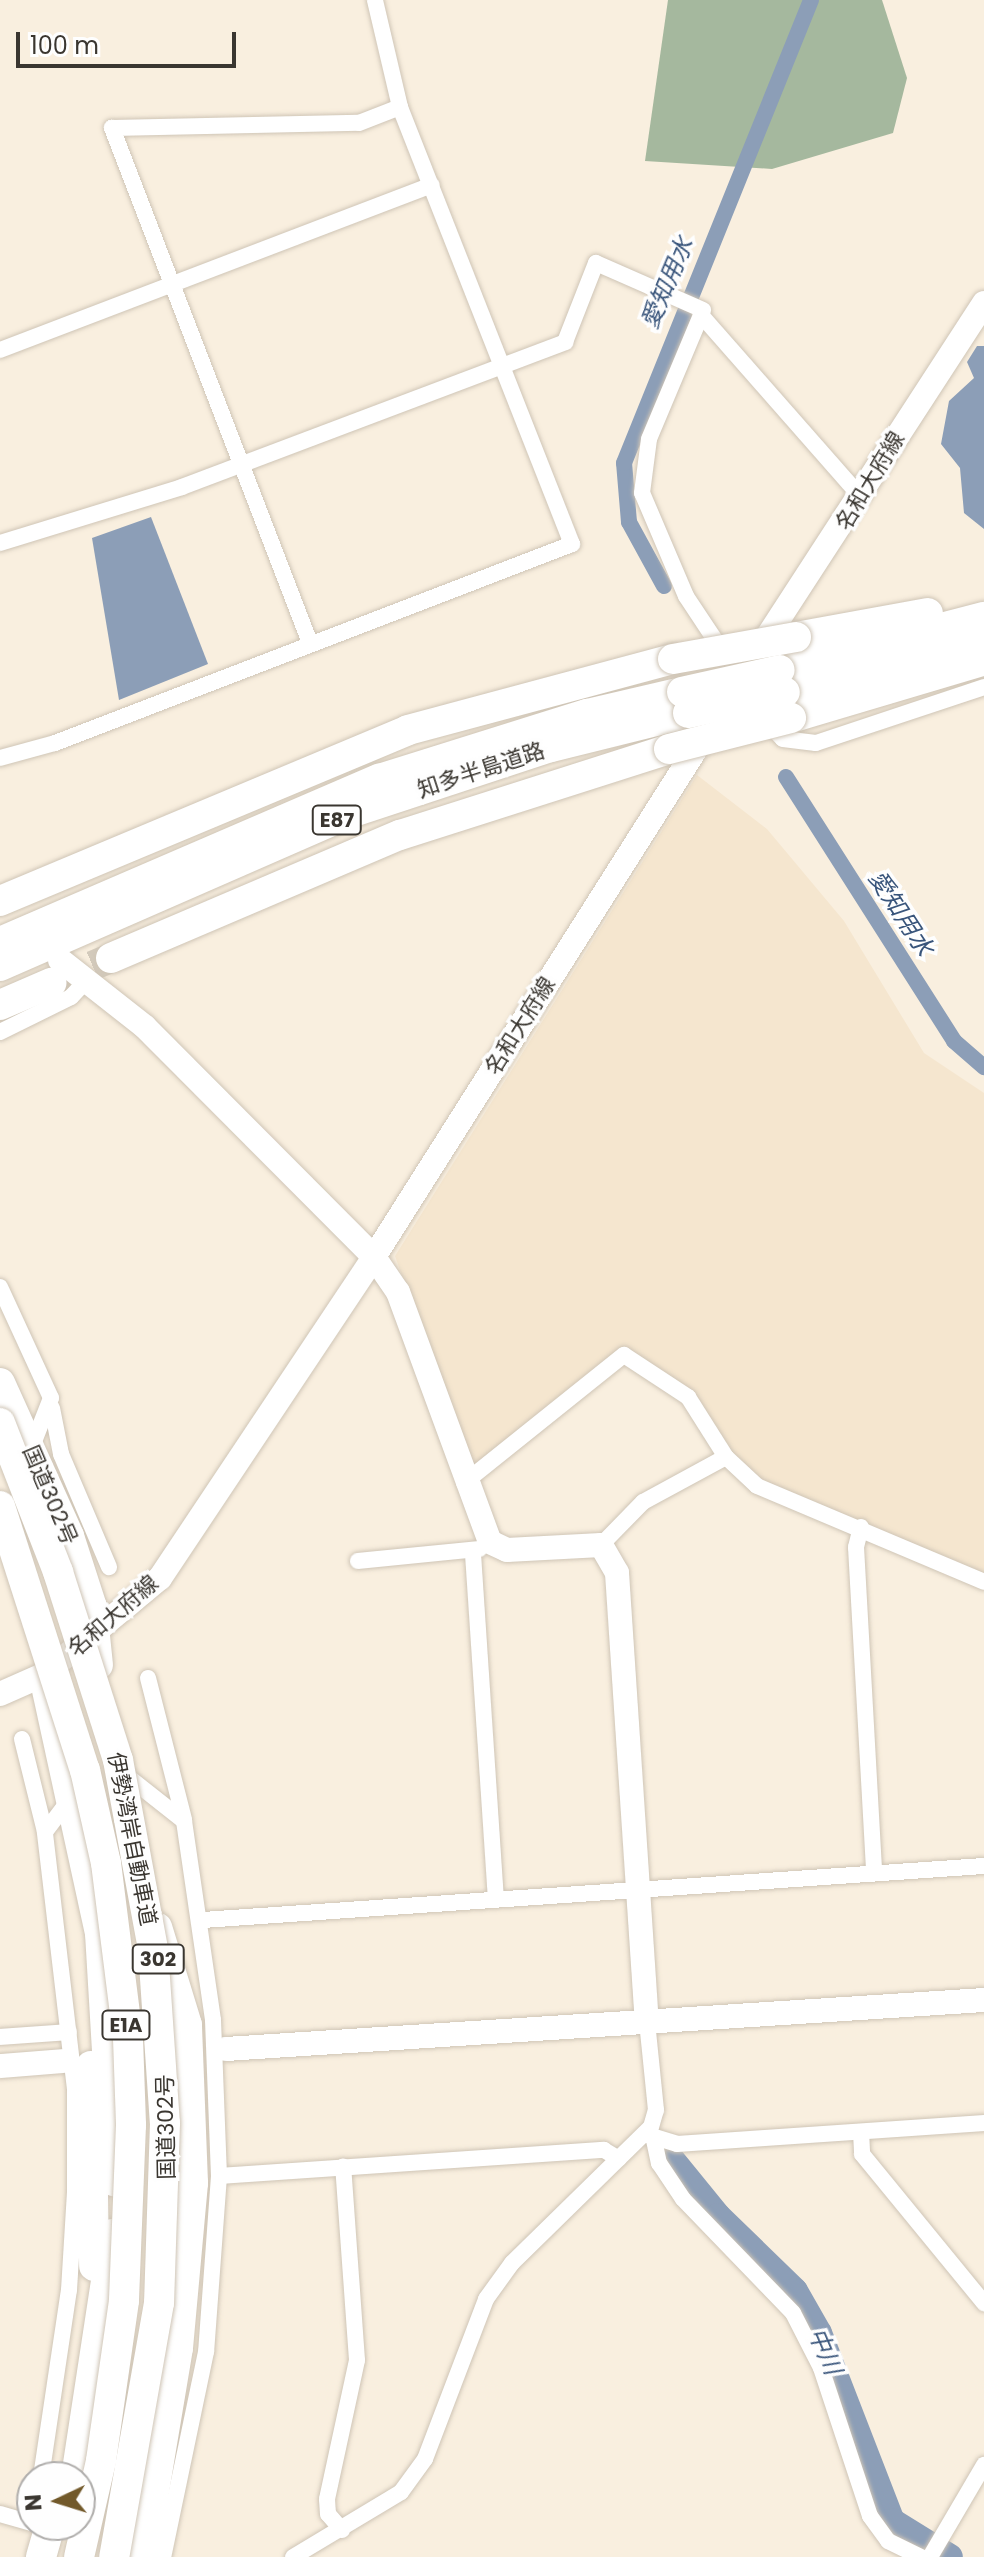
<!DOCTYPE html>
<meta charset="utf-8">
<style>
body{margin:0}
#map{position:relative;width:984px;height:2557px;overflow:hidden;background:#f9efdf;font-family:Poppins,"Noto Sans JP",sans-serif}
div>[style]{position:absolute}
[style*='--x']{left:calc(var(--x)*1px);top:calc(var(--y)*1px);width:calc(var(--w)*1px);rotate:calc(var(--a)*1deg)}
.built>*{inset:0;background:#f5e6cf}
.forest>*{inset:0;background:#a5b89e}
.water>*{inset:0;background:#8c9eb7}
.canal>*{height:16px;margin:-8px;padding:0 8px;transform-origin:8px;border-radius:8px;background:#8c9eb7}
.river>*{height:26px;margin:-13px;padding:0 13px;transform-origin:13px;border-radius:13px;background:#8c9eb7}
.highway-tunnel>*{height:30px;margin-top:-15px;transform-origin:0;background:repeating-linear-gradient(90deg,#d3cabc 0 30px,transparent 0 45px)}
.roads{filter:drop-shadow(0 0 2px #cfc5b6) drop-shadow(0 0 2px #cfc5b6)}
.street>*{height:16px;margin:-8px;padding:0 8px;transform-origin:8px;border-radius:8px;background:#fff}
.secondary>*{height:24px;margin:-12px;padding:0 12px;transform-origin:12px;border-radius:12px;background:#fff}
.highway>*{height:30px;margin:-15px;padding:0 15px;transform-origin:15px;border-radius:15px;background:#fff}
.bridges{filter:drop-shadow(0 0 2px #cfc5b6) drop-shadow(0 0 2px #cfc5b6)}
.highway-bridge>*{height:30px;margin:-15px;padding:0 15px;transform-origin:15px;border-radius:15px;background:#fff}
span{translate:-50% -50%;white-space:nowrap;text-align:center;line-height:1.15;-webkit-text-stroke:7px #fefefe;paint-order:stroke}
.shield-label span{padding:2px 6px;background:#fefefe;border:2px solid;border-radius:6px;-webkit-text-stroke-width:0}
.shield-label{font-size:20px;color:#3a3630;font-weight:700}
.street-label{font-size:22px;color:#3a3630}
.water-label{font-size:24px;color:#39557b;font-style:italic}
.north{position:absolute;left:16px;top:2461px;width:80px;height:80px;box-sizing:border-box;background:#fefefe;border:2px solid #b0aeac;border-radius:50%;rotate:266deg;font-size:22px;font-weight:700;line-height:32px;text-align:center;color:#3a3630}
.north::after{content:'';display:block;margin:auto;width:28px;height:36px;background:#72592a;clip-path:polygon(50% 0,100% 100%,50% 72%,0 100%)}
.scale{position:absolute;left:16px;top:32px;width:220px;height:36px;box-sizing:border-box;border:4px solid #3a3630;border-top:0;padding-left:10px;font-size:24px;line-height:28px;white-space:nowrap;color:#3a3630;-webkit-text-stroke:6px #fefefe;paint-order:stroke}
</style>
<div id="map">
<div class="built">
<div style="clip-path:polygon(697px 775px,767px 829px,844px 921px,924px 1053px,984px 1093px,984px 1575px,769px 1486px,732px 1454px,675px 1380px,622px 1347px,475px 1468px,468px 1465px,395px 1256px)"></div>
</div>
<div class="forest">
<div style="clip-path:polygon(668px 0,882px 0,907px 78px,893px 133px,772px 169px,645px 161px)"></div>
</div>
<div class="water">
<div style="clip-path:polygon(977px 346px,984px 346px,984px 529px,964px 513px,960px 468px,941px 444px,949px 401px,974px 378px,967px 362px)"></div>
<div style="clip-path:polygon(151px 517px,208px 664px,119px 700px,92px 538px)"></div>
</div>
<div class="canal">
<div style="--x:664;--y:586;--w:73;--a:-118.7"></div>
<div style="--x:629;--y:522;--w:59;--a:-94.8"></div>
<div style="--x:624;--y:463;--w:499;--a:-68"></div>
<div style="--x:786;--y:777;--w:313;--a:57.5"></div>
<div style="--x:954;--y:1041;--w:40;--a:41"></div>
</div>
<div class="river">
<div style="--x:669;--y:2156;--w:77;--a:50.8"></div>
<div style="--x:718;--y:2216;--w:107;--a:44.2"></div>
<div style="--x:795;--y:2291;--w:48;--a:60.3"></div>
<div style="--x:819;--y:2333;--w:202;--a:68.8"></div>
<div style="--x:892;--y:2521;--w:68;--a:31.8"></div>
</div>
<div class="highway-tunnel">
<div style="--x:51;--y:983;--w:65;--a:-22.6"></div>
</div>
<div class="roads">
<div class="street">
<div style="--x:0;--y:350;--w:462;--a:-20.9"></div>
<div style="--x:0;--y:543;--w:190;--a:-17.1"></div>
<div style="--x:182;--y:487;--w:410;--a:-20.7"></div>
<div style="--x:565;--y:342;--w:85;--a:-68.6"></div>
<div style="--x:596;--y:263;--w:117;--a:23.7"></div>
<div style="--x:310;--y:643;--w:552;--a:-111.03"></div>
<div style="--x:112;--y:128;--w:247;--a:-1.2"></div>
<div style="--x:359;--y:123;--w:44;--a:-21.3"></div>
<div style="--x:725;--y:655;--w:71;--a:-123.5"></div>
<div style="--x:686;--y:596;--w:112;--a:-113.1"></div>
<div style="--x:642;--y:493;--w:54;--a:-82.6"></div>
<div style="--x:649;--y:439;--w:134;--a:-67.2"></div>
<div style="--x:701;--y:315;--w:244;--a:48.7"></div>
<div style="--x:767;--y:722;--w:23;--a:47"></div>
<div style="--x:783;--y:739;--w:33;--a:7"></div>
<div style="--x:816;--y:743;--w:177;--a:-18.4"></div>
<div style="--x:0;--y:758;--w:57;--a:-15.3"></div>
<div style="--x:55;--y:743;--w:554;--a:-21.05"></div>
<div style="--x:572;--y:544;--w:470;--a:-111.5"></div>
<div style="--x:400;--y:107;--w:110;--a:-103.2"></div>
<div style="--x:0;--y:1032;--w:79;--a:-26.2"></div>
<div style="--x:71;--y:997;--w:23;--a:-47"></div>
<div style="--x:0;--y:1287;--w:122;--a:65.3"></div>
<div style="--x:51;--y:1398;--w:55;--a:111.4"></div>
<div style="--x:52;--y:1408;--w:47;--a:78.9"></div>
<div style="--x:61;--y:1454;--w:123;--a:67"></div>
<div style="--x:464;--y:1483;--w:205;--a:-38.7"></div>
<div style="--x:624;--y:1355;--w:77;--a:33.3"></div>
<div style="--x:688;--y:1397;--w:71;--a:57.7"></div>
<div style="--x:726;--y:1457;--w:42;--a:43.1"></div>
<div style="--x:757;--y:1486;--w:246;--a:22.9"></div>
<div style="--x:861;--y:1527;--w:21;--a:104"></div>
<div style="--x:856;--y:1547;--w:326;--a:86.8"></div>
<div style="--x:601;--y:1545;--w:60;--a:-45.7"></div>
<div style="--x:643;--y:1502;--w:94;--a:-28.5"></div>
<div style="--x:473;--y:1554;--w:345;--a:86.2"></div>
<div style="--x:358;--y:1561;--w:122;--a:-5.7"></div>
<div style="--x:148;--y:1678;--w:146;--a:75.7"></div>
<div style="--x:22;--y:1739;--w:96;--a:76.1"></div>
<div style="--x:127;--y:1776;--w:73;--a:38.3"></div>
<div style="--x:184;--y:1821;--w:201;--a:81.7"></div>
<div style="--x:213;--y:2020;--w:156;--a:87.8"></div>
<div style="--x:219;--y:2176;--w:176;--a:94.2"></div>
<div style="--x:206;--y:2352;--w:209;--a:101.8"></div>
<div style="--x:203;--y:1920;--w:783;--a:-3.96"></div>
<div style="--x:0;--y:2037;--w:69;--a:-4.1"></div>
<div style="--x:861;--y:2132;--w:22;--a:87"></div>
<div style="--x:862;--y:2154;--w:193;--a:50.7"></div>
<div style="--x:648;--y:2135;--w:30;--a:17"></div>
<div style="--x:677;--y:2144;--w:308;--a:-3.9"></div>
<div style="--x:654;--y:2140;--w:24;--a:78"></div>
<div style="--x:659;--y:2163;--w:43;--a:56.3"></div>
<div style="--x:683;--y:2199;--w:158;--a:46"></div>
<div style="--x:793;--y:2313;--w:62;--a:63"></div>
<div style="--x:821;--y:2368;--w:156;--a:71.7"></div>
<div style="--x:870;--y:2516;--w:31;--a:54"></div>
<div style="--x:888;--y:2541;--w:37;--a:26"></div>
<div style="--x:219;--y:2176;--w:386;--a:-3.9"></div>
<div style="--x:604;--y:2150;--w:17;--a:31"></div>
<div style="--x:41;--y:2477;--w:189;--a:-81.5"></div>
<div style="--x:69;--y:2290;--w:98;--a:-86.5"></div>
<div style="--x:75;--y:2192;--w:103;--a:-90"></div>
<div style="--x:75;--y:2089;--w:259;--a:-96.7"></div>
<div style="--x:45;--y:1832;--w:41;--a:-52.9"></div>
<div style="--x:0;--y:2514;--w:33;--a:16"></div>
<div style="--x:342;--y:2530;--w:21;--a:-131"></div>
<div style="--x:328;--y:2514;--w:15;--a:-94"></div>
<div style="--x:327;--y:2499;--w:142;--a:-77.8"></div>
<div style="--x:357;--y:2360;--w:194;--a:-94.1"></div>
<div style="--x:293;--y:2557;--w:126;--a:-31"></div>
<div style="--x:401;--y:2492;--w:41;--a:-54"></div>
<div style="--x:425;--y:2459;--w:171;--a:-69.1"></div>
<div style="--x:486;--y:2299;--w:44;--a:-54.2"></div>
<div style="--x:512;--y:2263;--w:194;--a:-44.4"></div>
<div style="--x:651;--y:2127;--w:18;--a:-74"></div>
<div style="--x:656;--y:2110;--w:88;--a:-95.8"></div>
<div style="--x:930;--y:2557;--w:107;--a:-59.6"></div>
</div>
<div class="secondary">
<div style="--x:758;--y:651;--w:415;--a:-57"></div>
<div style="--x:60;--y:960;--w:108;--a:38.2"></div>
<div style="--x:145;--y:1027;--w:325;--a:45.1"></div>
<div style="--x:374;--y:1257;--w:42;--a:55.6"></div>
<div style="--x:398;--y:1292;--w:266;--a:69.8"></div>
<div style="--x:490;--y:1542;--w:19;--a:25"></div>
<div style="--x:507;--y:1550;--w:94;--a:-3"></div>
<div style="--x:601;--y:1545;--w:32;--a:60"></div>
<div style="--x:617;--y:1573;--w:450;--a:86.2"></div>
<div style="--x:0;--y:1694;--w:47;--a:-23.8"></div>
<div style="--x:43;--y:1675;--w:152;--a:-39.7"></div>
<div style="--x:160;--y:1578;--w:386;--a:-56.3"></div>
<div style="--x:374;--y:1257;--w:620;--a:-57.64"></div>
<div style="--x:226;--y:2049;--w:760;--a:-3.7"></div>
<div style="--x:0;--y:2066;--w:63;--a:-4.5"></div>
</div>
<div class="highway">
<div style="--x:796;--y:637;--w:134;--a:-10.3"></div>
<div style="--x:780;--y:670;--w:211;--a:-14.6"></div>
<div style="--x:785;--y:692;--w:206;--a:-14.6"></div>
<div style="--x:791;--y:718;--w:199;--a:-16.6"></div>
<div style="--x:0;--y:901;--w:442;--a:-22.7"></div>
<div style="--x:408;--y:730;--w:274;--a:-15"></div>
<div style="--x:0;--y:942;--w:413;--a:-23.3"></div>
<div style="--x:379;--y:779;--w:218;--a:-17.4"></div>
<div style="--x:587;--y:714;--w:98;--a:-13"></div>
<div style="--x:111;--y:958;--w:314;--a:-23.1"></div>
<div style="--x:400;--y:835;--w:282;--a:-17.7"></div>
<div style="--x:0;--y:966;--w:385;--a:-23.6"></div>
<div style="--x:353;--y:812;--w:208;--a:-18.2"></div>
<div style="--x:551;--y:747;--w:141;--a:-13.9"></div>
<div style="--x:0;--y:1005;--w:56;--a:-23.3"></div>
<div style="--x:0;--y:1383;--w:168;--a:65.7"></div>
<div style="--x:69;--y:1536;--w:75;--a:72.1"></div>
<div style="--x:92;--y:1607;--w:58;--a:84.1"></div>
<div style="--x:45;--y:1681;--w:258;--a:77.7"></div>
<div style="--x:100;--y:1933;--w:249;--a:86.6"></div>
<div style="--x:91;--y:2066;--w:200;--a:89.1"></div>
<div style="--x:76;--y:2477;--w:246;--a:-81.3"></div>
<div style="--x:41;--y:2557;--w:33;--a:-74"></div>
<div style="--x:143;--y:2557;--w:212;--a:-80.5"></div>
<div style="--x:178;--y:2348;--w:166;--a:-84.8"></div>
<div style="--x:193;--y:2183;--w:158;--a:-92.2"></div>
<div style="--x:187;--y:2025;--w:102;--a:-107"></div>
</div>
</div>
<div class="bridges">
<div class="highway-bridge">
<div style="--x:673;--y:659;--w:125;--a:-10.1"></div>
<div style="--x:682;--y:692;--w:100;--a:-12.7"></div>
<div style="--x:688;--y:713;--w:99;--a:-12.2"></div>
<div style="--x:669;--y:749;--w:126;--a:-14.3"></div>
<div style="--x:0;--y:1423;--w:160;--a:68.7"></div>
<div style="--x:58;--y:1572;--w:197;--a:72.3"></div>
<div style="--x:118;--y:1760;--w:192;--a:79.5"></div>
<div style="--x:153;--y:1949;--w:174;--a:86.1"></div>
<div style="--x:165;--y:2123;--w:180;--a:91.9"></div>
<div style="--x:159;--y:2303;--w:258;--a:100"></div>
<div style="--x:0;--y:1506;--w:277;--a:72.2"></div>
<div style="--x:85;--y:1770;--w:95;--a:77.3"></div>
<div style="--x:106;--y:1863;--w:176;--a:82.8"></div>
<div style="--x:128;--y:2038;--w:87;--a:88"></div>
<div style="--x:131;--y:2125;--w:176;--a:92.3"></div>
<div style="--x:124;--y:2301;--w:162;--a:98.2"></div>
<div style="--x:101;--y:2461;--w:98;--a:102.9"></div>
</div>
</div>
<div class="shield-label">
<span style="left:337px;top:820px">E87</span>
<span style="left:158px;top:1959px">302</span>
<span style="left:126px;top:2025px">E1A</span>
</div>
<div class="street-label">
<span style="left:870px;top:481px;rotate:-59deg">名和大府線</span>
<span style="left:481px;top:770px;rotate:-18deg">知多半島道路</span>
<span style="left:520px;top:1026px;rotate:-58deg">名和大府線</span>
<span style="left:50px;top:1495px;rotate:67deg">国道302号</span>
<span style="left:113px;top:1616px;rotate:-41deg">名和大府線</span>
<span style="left:132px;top:1839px;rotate:79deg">伊勢湾岸自動車道</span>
<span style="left:166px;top:2127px;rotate:-91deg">国道302号</span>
</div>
<div class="water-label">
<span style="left:667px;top:283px;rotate:-67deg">愛知用水</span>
<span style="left:901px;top:913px;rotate:57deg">愛知用水</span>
<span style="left:825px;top:2351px;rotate:67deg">中川</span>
</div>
<div class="north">N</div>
<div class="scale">100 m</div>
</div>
